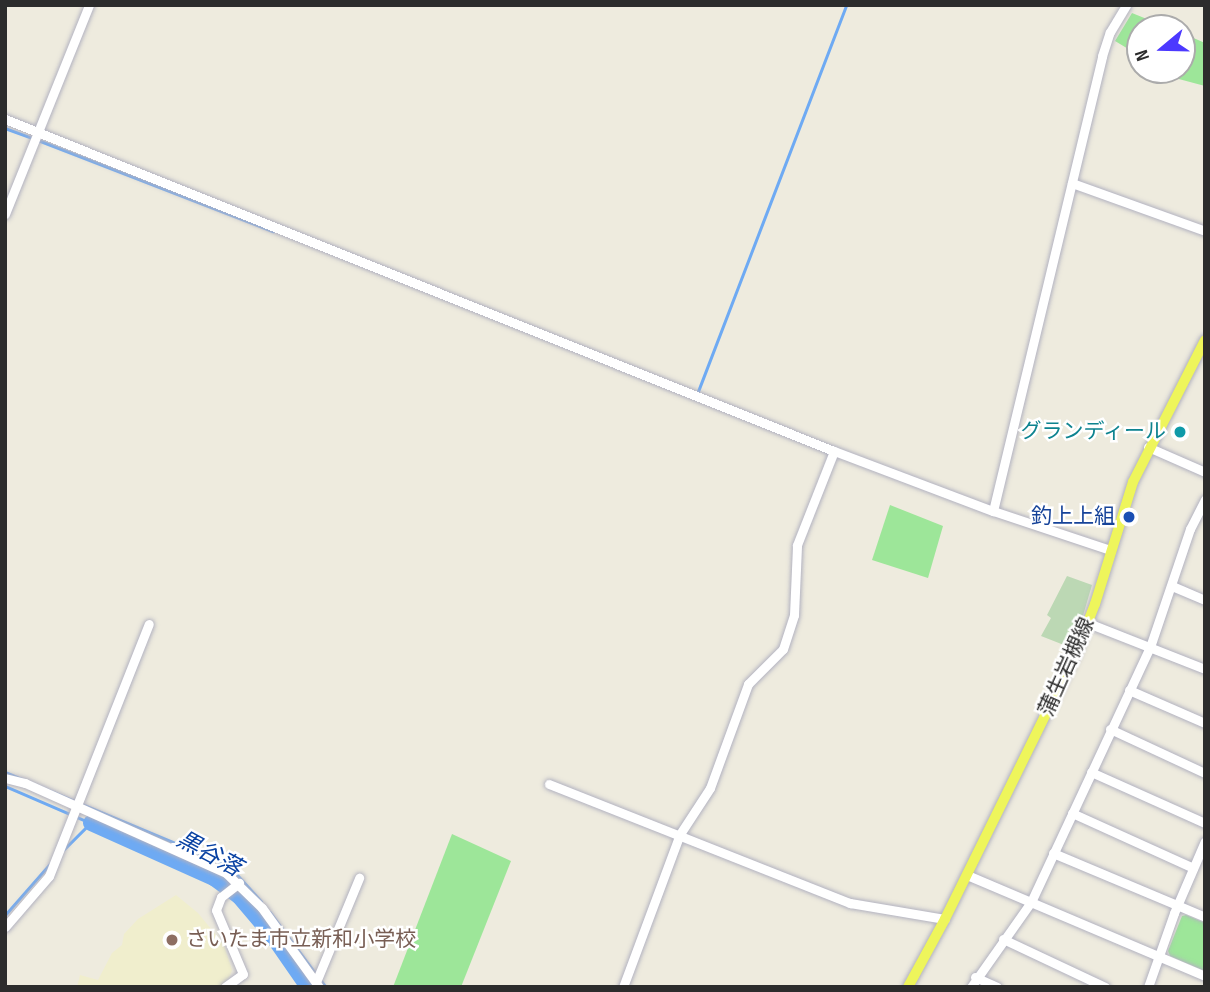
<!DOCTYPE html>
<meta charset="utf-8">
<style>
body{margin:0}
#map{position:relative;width:1210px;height:992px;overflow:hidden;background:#eeebde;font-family:"Sofia Sans Condensed","Noto Sans JP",sans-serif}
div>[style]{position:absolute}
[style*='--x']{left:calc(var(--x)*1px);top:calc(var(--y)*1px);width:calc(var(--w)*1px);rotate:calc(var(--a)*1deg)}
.education>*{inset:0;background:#f0eecd}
.green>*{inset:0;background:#9de699}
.cemetery>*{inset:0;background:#bcd8b4}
.stream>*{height:2.5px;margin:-1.25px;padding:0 1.25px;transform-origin:1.25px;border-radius:1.25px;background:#6eaaf3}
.river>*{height:16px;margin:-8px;padding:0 8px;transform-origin:8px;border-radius:8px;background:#6eaaf3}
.roads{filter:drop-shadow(0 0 2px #b2b2c0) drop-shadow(0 0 2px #b2b2c0)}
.minor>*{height:9px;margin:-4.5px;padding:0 4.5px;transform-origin:4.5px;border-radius:4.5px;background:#fff}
.major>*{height:10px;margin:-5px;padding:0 5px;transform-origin:5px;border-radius:5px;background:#eef55b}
.dots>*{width:19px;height:19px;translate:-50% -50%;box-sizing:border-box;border:4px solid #fff;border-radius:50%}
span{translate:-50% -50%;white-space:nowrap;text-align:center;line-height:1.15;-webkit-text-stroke:5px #fff;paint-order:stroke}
.culture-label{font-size:21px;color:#0d838f}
.right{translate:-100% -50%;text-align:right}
.transit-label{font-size:21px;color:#164399}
.street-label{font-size:21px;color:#2c2c2c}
.education-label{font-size:21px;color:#785e54}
.left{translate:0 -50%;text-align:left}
.water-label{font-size:23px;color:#0942a3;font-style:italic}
.frame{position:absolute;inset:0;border:7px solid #2c2c2c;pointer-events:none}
.north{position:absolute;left:1126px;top:14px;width:70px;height:70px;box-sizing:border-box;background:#fff;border:2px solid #ababab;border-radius:50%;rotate:251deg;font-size:19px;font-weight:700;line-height:28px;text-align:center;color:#2c2c2c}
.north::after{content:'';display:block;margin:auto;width:24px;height:32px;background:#4c39ff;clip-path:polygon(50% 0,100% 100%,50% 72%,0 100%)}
</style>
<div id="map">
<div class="education">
<div style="clip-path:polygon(176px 895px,198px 913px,224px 945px,232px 970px,229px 978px,219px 987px,77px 987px,80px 975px,98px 980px,112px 953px,122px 945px,124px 934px,138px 919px)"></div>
</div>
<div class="green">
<div style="clip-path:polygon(1132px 13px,1169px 28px,1140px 28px,1140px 56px,1115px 41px)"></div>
<div style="clip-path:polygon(1182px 33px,1205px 43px,1205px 86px,1175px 78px,1162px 70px,1182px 70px)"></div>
<div style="clip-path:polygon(890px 505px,943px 526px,928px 578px,872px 560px)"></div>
<div style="clip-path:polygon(452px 834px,511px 861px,461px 987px,393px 987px)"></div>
<div style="clip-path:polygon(1186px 915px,1205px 923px,1205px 971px,1170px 956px,1168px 951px,1182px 916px)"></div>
</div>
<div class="cemetery">
<div style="clip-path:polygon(1067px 576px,1092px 585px,1082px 619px,1069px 647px,1041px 636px,1051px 618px,1047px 615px)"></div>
</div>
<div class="stream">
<div style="--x:5;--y:128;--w:29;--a:20"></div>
<div style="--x:38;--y:140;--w:252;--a:21.2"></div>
<div style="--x:697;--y:394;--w:417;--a:-69"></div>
<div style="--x:5;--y:772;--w:226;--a:22.6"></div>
<div style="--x:214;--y:859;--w:22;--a:30"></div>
<div style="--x:233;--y:870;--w:42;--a:47.9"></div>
<div style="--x:5;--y:786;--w:94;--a:23.3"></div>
<div style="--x:91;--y:823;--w:38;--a:135"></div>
<div style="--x:270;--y:912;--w:77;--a:53.4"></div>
<div style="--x:5;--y:915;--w:67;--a:-48.7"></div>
<div style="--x:320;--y:979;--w:10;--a:53"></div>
</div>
<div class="river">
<div style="--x:91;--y:823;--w:135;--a:24.1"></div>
<div style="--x:214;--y:878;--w:31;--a:36"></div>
<div style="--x:239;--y:896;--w:51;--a:49.8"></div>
<div style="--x:272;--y:935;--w:63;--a:55.3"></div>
</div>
<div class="roads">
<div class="minor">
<div style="--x:5;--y:119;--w:893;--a:21.83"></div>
<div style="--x:834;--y:451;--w:170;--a:20.7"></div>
<div style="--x:993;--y:511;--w:123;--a:18.4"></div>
<div style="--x:1072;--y:183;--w:141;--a:19.8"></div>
<div style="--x:5;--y:214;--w:225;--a:-68.1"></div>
<div style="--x:1148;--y:447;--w:62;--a:23.7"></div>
<div style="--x:993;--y:511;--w:468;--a:-76.5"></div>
<div style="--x:1102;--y:56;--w:25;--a:-72"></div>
<div style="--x:1110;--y:32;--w:31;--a:-59"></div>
<div style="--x:1172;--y:586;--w:36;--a:23"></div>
<div style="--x:1088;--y:623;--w:126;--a:21.5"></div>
<div style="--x:1129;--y:690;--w:83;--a:23.5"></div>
<div style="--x:1110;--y:729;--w:105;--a:24.9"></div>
<div style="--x:1091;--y:772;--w:125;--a:24.1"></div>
<div style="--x:5;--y:778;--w:21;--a:14"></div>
<div style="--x:25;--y:783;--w:220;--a:24.1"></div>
<div style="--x:226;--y:873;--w:50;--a:44.2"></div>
<div style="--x:262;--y:908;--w:97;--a:54.2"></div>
<div style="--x:549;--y:784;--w:324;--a:21.6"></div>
<div style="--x:850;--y:903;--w:96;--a:9.6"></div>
<div style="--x:1072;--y:813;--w:133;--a:24.4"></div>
<div style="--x:1053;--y:853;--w:165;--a:22.8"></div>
<div style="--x:967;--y:875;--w:259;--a:23"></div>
<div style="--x:5;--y:927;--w:67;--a:-49.2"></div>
<div style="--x:49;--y:876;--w:271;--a:-68.4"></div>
<div style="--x:1003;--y:939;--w:113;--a:25.2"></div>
<div style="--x:975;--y:977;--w:24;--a:24"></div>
<div style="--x:316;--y:982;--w:113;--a:-67.5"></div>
<div style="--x:225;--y:987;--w:22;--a:-36"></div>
<div style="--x:243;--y:974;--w:69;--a:-112.9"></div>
<div style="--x:216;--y:910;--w:14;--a:-69"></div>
<div style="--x:221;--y:897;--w:23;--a:-38"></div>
<div style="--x:623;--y:987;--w:163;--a:-69.6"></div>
<div style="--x:680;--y:834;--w:55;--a:-56.9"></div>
<div style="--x:710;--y:788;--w:111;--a:-69.9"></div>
<div style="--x:748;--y:684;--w:49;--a:-45"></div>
<div style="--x:783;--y:649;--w:36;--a:-72"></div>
<div style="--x:794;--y:615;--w:70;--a:-87.5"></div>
<div style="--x:797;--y:545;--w:101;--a:-68.5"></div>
<div style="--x:971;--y:987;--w:104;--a:-54.8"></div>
<div style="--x:1031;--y:902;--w:281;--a:-65"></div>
<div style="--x:1150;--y:647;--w:125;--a:-71.3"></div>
<div style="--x:1190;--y:529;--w:33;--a:-63"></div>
<div style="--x:1148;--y:987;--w:78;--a:-70.6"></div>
<div style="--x:1174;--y:913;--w:78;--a:-66.7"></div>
</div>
<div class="major">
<div style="--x:908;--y:987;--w:77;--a:-61.4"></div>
<div style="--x:945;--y:919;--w:294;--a:-63.8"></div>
<div style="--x:1075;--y:655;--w:55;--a:-68.6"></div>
<div style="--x:1095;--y:604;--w:128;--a:-72.7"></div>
<div style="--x:1133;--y:482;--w:159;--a:-63.1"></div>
</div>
</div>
<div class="dots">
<div style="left:1180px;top:432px;background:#0f9aa8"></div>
<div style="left:1129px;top:517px;background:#1a4fb4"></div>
<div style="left:172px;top:940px;background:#8d6e63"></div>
</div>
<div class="culture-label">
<span class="right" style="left:1166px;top:432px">グランディール</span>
</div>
<div class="transit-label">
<span class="right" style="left:1115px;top:517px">釣上上組</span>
</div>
<div class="street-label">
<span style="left:1067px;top:667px;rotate:-66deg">蒲生岩槻線</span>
</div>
<div class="education-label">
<span class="left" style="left:186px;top:940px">さいたま市立新和小学校</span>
</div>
<div class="water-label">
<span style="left:209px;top:854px;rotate:28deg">黒谷落</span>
</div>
<div class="frame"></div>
<div class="north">N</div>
</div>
